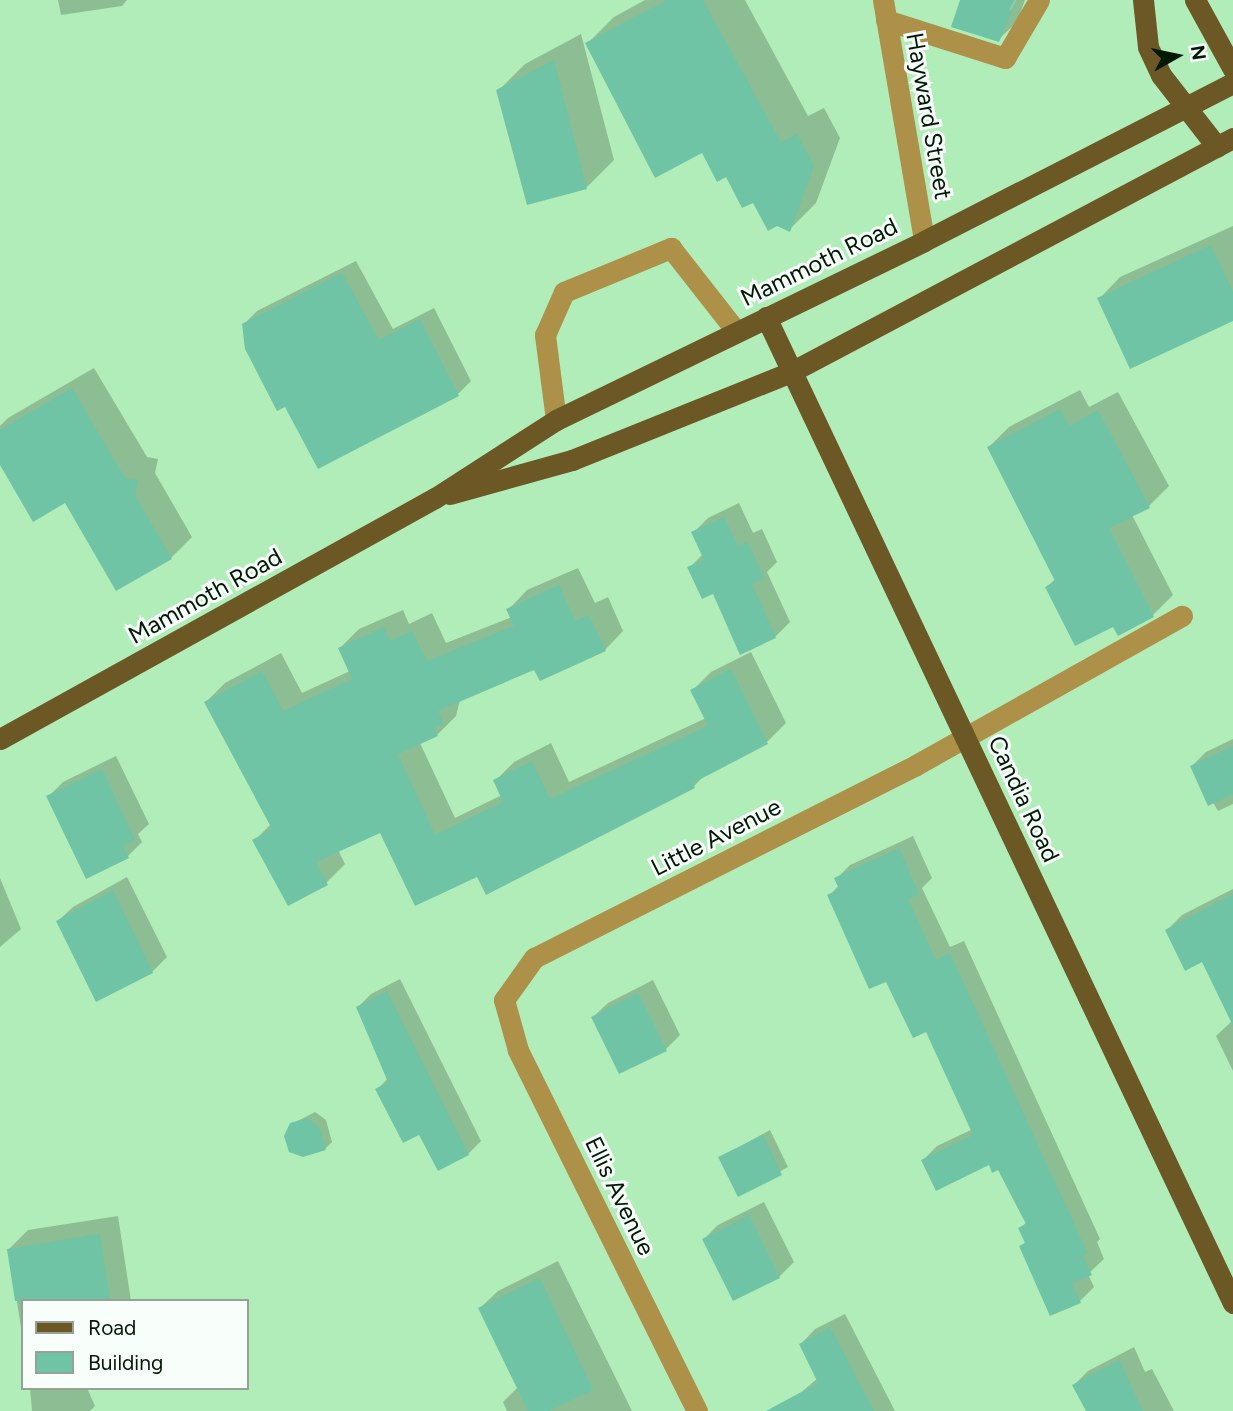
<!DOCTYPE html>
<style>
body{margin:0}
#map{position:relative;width:1233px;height:1411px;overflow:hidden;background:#b1edb8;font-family:Figtree,sans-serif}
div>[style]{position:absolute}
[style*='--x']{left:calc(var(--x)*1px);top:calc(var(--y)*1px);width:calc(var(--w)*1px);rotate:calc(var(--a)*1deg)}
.shadow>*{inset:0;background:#0003}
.building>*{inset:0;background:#6fc4a5}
.minor-tunnel>*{height:21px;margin-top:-10.5px;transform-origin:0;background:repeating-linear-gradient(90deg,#97cd9d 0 21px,transparent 0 31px)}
.minor>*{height:21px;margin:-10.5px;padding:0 10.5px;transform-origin:10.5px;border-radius:10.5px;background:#ae9149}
.major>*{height:21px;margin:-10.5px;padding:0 10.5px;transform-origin:10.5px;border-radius:10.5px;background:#6c5825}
span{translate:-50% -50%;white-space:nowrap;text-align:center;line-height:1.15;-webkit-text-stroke:6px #f8fef9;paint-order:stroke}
.street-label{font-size:24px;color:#021906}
.legend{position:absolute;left:21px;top:1299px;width:228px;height:91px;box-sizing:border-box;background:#f8fef9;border:2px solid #96a298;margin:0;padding:9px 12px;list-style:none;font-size:21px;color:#021906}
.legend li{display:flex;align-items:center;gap:14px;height:35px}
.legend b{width:35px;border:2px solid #96a298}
.north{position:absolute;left:1142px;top:21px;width:70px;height:70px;-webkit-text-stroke:5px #f8fef9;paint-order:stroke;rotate:81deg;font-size:19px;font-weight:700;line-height:28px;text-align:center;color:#021906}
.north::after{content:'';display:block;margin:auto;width:24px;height:32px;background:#021906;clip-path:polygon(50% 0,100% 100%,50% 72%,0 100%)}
</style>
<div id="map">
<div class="shadow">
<div style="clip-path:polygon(58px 0,127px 0,122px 6px,61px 15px)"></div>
<div style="clip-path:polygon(645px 0,745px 0,808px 116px,824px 108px,840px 138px,816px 203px,789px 230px,587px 44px,614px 17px)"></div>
<div style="clip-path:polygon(962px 0,1025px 0,1017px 22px,998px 40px)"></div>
<div style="clip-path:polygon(581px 34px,614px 160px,587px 187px,498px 91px,525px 64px)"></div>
<div style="clip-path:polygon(1233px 226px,1233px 319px,1099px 299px,1120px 277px)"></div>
<div style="clip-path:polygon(356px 261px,393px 329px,434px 308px,471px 381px,458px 394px,318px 467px,244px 324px,257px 311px)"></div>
<div style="clip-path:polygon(94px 368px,147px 457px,158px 459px,155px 473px,192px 537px,171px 558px,0 461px,0 426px,8px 418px)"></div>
<div style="clip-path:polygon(1080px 390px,1089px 407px,1118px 392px,1169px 486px,1149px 506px,1132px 515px,1173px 595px,1153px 615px,1114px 625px,1047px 587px,1056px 578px,989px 447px,1009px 427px)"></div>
<div style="clip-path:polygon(739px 503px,753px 533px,762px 529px,777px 562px,767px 572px,790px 622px,775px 637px,714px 592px,689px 568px,703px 554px,693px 533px,708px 518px)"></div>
<div style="clip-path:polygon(578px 568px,595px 603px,608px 597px,623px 631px,605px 650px,535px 667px,460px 700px,456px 716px,437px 735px,420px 743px,455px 818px,502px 795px,495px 781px,514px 762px,551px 743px,569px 782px,706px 718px,692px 691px,711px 672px,751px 652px,786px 723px,767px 742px,705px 775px,694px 786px,478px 874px,381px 830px,338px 850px,345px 864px,326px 883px,254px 841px,271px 824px,206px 702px,225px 683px,281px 653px,302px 693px,350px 671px,340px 648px,359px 629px,403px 610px,409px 624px,432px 613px,446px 643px,512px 617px,509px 609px,527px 590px)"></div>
<div style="clip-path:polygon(1233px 739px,1233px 804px,1218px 811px,1192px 766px,1206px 752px)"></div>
<div style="clip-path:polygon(116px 756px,149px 824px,138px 834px,142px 842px,128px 856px,48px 797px,63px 782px)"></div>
<div style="clip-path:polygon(913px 836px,932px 878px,922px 888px,950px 947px,964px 941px,1100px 1239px,1097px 1242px,1104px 1259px,1088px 1274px,1094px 1287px,1080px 1301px,1021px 1247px,1026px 1241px,1020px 1228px,1027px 1222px,999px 1168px,989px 1163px,923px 1160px,937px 1146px,973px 1129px,927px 1029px,829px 896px,839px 885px,836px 879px,850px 865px)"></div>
<div style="clip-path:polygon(127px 877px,167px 957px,152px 972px,58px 921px,73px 907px)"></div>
<div style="clip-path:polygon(0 878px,21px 929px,0 947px)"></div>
<div style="clip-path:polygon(1233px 889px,1233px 1071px,1216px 1036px,1232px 1021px,1203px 960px,1167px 930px,1182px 915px)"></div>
<div style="clip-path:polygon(400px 979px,481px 1141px,468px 1154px,378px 1089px,388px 1078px,358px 1007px,371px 994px)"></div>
<div style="clip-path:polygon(653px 980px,680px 1035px,666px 1049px,593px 1017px,608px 1003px)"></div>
<div style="clip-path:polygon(315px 1112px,326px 1120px,332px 1142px,325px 1149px,292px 1124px)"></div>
<div style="clip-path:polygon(770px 1130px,788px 1167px,739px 1194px,721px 1157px)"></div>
<div style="clip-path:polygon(764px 1202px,794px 1262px,779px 1277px,704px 1239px,718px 1225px)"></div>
<div style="clip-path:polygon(118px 1216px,131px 1301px,23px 1301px,23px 1341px,9px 1249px,28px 1230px)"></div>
<div style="clip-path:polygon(558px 1261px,632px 1411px,507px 1411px,503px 1402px,518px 1387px,480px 1308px,498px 1291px)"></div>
<div style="clip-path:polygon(845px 1314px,895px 1411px,807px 1411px,798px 1395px,818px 1378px,801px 1344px,815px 1329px)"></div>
<div style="clip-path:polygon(1134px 1347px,1145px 1372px,1152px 1369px,1174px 1411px,1088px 1411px,1074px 1385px,1088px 1371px)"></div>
<div style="clip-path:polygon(30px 1388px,87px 1388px,95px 1406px,90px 1411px,32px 1411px)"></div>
</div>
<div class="building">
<div style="clip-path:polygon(667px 0,703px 0,781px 142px,797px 134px,814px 166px,790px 232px,777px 226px,768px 231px,753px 203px,742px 208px,726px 177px,717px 182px,702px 153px,655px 178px,585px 43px)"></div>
<div style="clip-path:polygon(960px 0,1017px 0,999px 42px,951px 27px)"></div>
<div style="clip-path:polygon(554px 60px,587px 189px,527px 205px,496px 90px)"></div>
<div style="clip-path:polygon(1211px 245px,1233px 292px,1233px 321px,1130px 369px,1097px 298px)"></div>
<div style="clip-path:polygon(342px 273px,379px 340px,420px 319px,459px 396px,318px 469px,285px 407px,277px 411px,245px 349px,242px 324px)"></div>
<div style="clip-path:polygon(72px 388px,125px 478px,138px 480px,135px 495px,172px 559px,116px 591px,65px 503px,33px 522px,0 465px,0 430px)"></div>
<div style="clip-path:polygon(1060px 409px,1069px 426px,1098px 410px,1150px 508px,1109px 528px,1154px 617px,1118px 636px,1113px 627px,1075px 646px,1045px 587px,1055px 581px,987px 447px)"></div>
<div style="clip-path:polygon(724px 517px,738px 546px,748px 542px,764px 578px,752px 584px,776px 638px,740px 655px,713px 594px,702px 599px,687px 567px,704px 560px,691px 532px)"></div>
<div style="clip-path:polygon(559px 585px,575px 621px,589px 615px,606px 651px,540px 681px,534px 670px,438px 711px,444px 724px,434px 728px,438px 736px,398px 754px,435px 835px,503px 802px,493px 780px,532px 761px,550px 799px,708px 726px,690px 690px,731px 669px,768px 744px,693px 783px,695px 788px,486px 895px,477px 877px,415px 906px,380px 833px,316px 862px,328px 885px,288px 906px,252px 840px,272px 829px,204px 702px,262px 671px,283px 711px,352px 679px,338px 648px,384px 627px,390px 641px,412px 631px,427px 661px,514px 626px,506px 609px)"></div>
<div style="clip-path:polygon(1233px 746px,1233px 794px,1208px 806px,1190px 766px)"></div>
<div style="clip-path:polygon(102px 769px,135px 840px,123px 846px,129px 858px,86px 879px,46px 796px)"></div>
<div style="clip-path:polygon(899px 848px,919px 894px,908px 899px,936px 960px,950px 953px,1088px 1254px,1083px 1256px,1092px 1275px,1072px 1283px,1081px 1303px,1050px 1316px,1019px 1246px,1025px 1243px,1018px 1228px,1026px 1224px,998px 1170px,992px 1173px,989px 1165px,936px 1191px,921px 1160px,973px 1135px,926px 1032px,913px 1038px,886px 982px,869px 989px,827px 895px,839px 889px,834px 878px)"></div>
<div style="clip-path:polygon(113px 890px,153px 973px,96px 1002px,56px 921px)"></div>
<div style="clip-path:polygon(1233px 894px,1233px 1026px,1202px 962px,1185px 971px,1165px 930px)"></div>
<div style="clip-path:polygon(387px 991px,469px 1155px,438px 1171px,419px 1135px,403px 1143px,375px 1089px,388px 1082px,356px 1007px)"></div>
<div style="clip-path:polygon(638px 993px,667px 1051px,619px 1074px,591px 1017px)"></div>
<div style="clip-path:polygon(307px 1118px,319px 1127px,326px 1150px,303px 1157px,289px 1152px,284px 1136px,290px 1123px)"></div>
<div style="clip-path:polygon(763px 1135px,782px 1175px,738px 1197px,718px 1157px)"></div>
<div style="clip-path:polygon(749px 1215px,780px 1278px,733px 1301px,702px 1239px)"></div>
<div style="clip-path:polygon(100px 1234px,110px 1301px,15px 1301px,7px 1249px)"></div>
<div style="clip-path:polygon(540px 1278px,593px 1390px,549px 1411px,528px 1411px,478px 1308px)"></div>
<div style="clip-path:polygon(830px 1327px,874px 1411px,766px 1411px,818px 1383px,799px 1344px)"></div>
<div style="clip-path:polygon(1119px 1360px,1143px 1411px,1086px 1411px,1072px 1385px)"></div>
</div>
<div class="minor-tunnel">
<div style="--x:1014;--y:0;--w:2;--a:27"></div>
</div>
<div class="minor">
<div style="--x:883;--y:0;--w:244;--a:80.3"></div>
<div style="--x:886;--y:20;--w:125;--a:17.7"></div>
<div style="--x:1005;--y:58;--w:67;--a:-59.6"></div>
<div style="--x:556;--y:420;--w:86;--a:-97.4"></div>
<div style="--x:545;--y:335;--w:47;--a:-66.2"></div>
<div style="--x:564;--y:292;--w:116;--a:-22.4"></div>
<div style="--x:671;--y:248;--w:105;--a:51.9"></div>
<div style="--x:697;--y:1411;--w:403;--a:-116.4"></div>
<div style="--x:518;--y:1050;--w:52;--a:-105.6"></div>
<div style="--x:504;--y:1000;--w:52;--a:-54.5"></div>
<div style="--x:534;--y:958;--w:428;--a:-26.8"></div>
<div style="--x:916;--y:765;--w:305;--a:-29.3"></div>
</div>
<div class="major">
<div style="--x:1143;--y:0;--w:47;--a:83.9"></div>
<div style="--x:1148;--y:47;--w:31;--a:65"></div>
<div style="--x:1161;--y:75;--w:91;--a:52.1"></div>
<div style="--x:1195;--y:0;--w:79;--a:61.2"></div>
<div style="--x:766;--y:317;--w:1091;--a:64.66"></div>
<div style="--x:450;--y:494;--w:127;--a:-15.6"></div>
<div style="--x:572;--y:460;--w:236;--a:-21.9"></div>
<div style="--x:791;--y:372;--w:500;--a:-27.9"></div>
<div style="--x:0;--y:739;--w:497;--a:-29"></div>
<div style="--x:435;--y:498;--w:144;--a:-32.8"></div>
<div style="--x:556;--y:420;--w:409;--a:-25.9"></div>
<div style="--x:924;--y:241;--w:347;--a:-27.1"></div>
</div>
<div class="street-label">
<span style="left:929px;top:116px;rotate:80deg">Hayward Street</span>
<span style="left:819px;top:262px;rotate:-26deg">Mammoth Road</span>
<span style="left:205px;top:596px;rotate:-29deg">Mammoth Road</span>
<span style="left:1024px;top:799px;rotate:65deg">Candia Road</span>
<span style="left:716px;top:837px;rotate:-27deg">Little Avenue</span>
<span style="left:620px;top:1196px;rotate:64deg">Ellis Avenue</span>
</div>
<ul class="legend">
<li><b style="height:9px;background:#6c5825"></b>Road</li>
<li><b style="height:19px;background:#6fc4a5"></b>Building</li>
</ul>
<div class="north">N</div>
</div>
